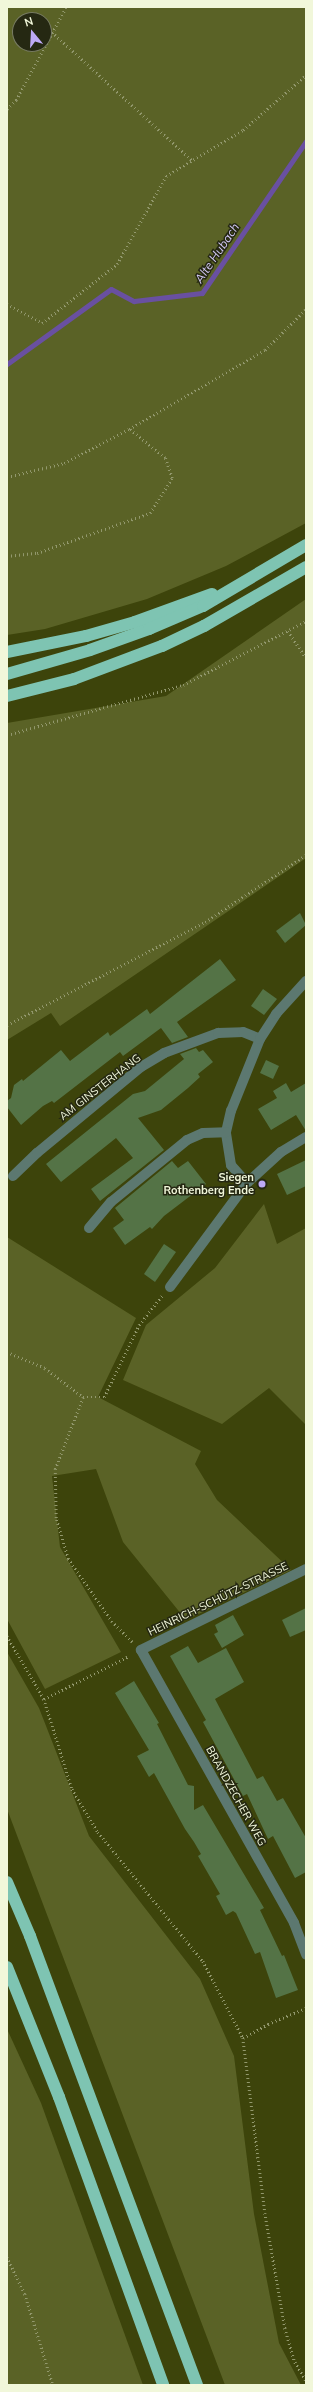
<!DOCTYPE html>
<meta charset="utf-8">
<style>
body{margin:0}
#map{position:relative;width:313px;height:2392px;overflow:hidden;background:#3d440b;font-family:Mulish,sans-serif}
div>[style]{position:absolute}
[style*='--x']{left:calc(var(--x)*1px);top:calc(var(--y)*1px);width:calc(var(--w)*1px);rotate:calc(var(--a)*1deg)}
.green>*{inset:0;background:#5a6226}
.stream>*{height:5px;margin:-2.5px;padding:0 2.5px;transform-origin:2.5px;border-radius:2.5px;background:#6950a1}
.building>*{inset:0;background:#547346}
.path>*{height:2.5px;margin-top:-1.25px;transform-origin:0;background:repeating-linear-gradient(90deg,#92986d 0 1px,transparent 0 4px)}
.minor>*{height:10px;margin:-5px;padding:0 5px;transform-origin:5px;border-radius:5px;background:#5c7870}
.motorway>*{height:12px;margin:-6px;padding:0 6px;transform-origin:6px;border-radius:6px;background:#7ec4b2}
.dots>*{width:11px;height:11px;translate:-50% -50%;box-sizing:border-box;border:2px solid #252812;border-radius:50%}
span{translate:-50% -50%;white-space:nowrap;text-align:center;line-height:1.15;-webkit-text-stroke:3px #252812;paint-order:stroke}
.street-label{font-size:11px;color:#f1f7da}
.poi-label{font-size:11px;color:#f1f7da;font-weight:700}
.right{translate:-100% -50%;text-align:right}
.water-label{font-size:12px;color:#d3c9f6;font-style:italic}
.frame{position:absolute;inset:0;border:8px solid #f1f7da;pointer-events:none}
.north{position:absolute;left:12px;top:12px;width:40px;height:40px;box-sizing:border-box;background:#252812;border:1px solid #777b62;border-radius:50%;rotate:342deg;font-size:11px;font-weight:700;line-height:16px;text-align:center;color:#f1f7da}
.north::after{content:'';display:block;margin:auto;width:14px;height:18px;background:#bda9f5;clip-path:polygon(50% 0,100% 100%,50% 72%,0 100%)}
</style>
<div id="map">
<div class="green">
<div style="clip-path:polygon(evenodd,7px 7px,306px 7px,306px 523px,226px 566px,147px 599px,45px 629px,7px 635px,7px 7px,20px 20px,44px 20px,44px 44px,20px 44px,20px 20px)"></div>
<div style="clip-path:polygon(306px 599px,306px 858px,60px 1026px,51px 1013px,7px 1040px,7px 723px,166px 696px)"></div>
<div style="clip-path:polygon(264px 1204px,277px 1244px,306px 1228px,306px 1425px,269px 1388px,222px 1424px,123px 1380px,146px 1325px,215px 1268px)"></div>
<div style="clip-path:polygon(7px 1237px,136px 1318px,98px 1397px,201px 1451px,195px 1464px,217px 1500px,291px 1570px,186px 1620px,123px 1542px,96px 1469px,52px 1476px,60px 1547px,121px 1652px,45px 1689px,7px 1619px)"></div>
<div style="clip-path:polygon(7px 1652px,39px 1708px,89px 1836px,200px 1979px,234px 2056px,254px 2214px,279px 2343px,301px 2385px,225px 2385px,7px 1809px)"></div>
<div style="clip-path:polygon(7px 2029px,41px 2103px,143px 2385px,7px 2385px)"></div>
</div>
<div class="stream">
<div style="--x:7;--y:364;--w:128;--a:-35.8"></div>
<div style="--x:111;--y:289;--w:26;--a:28"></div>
<div style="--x:134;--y:301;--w:68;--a:-6.7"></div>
<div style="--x:202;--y:293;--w:184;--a:-55.6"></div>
</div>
<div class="building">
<div style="clip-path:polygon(300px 913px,306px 925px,285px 943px,276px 931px)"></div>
<div style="clip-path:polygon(220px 959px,236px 980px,177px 1022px,188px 1037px,172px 1043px,161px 1028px,123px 1056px,120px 1052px,54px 1103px,52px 1101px,43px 1106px,21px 1125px,7px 1107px,7px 1101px,11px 1098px,14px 1085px,22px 1079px,23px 1081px,61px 1050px,70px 1061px,108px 1032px,110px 1036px,147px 1009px,150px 1014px)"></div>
<div style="clip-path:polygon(263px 989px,277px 999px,264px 1015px,251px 1006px)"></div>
<div style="clip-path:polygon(196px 1048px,199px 1052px,203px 1050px,213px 1062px,198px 1074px,200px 1077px,188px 1088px,161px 1110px,138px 1118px,164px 1150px,100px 1201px,91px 1189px,133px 1158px,116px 1138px,61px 1182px,46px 1164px,133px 1094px,145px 1091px,184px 1059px,180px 1054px)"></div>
<div style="clip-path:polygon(266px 1060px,279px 1066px,273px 1079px,260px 1073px)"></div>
<div style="clip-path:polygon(286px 1083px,291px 1092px,306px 1083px,306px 1131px,296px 1115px,271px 1130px,258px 1109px,277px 1098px,273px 1091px)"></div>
<div style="clip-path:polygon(306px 1160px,306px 1186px,287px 1195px,277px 1174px)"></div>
<div style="clip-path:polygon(172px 1161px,178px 1168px,188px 1161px,206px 1184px,164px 1216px,152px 1229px,150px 1227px,125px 1245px,113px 1228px,124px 1220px,115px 1208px)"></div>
<div style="clip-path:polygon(164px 1244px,176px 1252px,155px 1282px,144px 1274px)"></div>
<div style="clip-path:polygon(306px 1608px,306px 1630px,290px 1637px,282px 1620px)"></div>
<div style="clip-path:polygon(233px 1615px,244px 1635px,222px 1648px,214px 1634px,218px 1632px,215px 1625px)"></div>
<div style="clip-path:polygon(188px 1646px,198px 1663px,226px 1648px,244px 1682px,215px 1699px,257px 1779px,263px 1776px,277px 1801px,283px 1798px,306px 1838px,306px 1872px,295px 1878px,273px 1836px,268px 1839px,247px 1794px,243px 1796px,236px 1783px,203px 1722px,206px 1720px,170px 1656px)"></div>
<div style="clip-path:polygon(134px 1681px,159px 1723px,157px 1724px,188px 1785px,194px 1786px,194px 1810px,203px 1805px,264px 1908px,260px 1910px,282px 1956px,284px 1955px,298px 1990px,276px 1998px,260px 1952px,255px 1954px,236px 1913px,233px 1911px,226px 1915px,216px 1896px,220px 1894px,198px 1856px,201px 1854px,194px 1842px,185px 1829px,154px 1773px,149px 1777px,137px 1756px,149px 1750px,115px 1693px)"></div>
</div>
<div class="path">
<div style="--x:52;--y:32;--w:191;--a:42.5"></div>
<div style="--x:7;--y:109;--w:13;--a:-45"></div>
<div style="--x:16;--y:100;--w:106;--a:-61.7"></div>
<div style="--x:7;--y:304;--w:40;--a:28"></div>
<div style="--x:42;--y:323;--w:95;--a:-38.2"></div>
<div style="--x:117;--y:264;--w:101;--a:-60.9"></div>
<div style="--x:166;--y:176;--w:90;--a:-30.9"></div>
<div style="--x:243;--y:130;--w:84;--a:-41.1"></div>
<div style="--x:7;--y:477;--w:59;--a:-13.8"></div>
<div style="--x:64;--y:463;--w:73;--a:-27.6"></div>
<div style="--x:129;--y:429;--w:157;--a:-30.2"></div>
<div style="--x:265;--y:350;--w:58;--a:-45"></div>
<div style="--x:7;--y:556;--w:30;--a:-6"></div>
<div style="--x:37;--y:553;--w:120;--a:-19.5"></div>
<div style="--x:150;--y:513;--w:41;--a:-57.8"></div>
<div style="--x:172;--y:478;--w:21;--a:-109"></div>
<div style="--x:165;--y:458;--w:46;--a:-141.1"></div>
<div style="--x:288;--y:631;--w:32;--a:56"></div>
<div style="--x:7;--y:735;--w:183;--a:-15.9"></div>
<div style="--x:183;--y:685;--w:139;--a:-27.5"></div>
<div style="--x:7;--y:1025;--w:223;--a:-27.5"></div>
<div style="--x:205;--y:922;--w:121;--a:-33.6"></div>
<div style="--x:7;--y:1352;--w:41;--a:22.8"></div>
<div style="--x:45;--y:1368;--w:48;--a:37.3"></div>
<div style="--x:7;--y:1636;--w:73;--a:59.6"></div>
<div style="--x:44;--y:1699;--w:94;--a:72.7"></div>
<div style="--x:72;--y:1789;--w:50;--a:58.8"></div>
<div style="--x:98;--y:1832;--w:166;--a:50.9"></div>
<div style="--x:203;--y:1961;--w:87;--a:62.5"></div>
<div style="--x:243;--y:2038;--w:176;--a:82.8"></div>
<div style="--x:265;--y:2213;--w:117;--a:80.1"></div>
<div style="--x:285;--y:2328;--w:35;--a:74"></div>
<div style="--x:295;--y:2362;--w:21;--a:59"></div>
<div style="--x:132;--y:1642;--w:28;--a:-135"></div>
<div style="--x:112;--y:1622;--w:77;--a:-124.9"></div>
<div style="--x:68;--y:1559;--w:43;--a:-106.3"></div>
<div style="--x:56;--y:1518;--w:49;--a:-91.2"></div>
<div style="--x:55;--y:1469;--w:77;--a:-68.7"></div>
<div style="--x:83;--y:1397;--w:21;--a:0"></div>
<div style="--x:104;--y:1397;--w:80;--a:-64.1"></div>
<div style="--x:139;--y:1325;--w:37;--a:-52"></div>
<div style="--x:44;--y:1699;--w:95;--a:-26.8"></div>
<div style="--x:243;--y:2038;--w:29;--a:-29"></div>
<div style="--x:268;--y:2024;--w:41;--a:-22.8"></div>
<div style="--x:7;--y:2257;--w:41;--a:64.1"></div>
<div style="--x:25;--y:2294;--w:95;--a:72.9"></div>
</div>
<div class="minor">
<div style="--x:13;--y:1176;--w:33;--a:-44"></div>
<div style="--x:37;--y:1153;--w:135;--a:-39.6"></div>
<div style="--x:141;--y:1067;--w:27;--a:-31"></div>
<div style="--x:164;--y:1053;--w:58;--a:-20.3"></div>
<div style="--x:218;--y:1033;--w:25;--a:-2"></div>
<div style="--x:243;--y:1032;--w:18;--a:22"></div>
<div style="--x:247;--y:1183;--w:24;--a:-132"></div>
<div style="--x:231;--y:1165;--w:33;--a:-99"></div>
<div style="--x:226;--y:1132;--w:22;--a:-77"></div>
<div style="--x:231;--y:1111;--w:78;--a:-68.1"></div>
<div style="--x:260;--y:1039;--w:30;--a:-57"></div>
<div style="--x:276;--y:1014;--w:45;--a:-47.7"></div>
<div style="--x:89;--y:1228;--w:34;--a:-50"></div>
<div style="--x:111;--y:1202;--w:98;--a:-39.2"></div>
<div style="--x:187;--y:1140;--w:17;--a:-24"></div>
<div style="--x:203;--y:1133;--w:23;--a:-2"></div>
<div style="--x:170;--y:1287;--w:129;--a:-53.5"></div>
<div style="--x:247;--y:1183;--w:46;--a:-42.4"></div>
<div style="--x:281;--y:1152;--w:29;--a:-31"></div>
<div style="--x:306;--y:1569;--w:184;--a:153.9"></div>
<div style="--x:141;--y:1650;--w:313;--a:60.7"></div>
<div style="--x:294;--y:1923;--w:34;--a:69"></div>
</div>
<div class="motorway">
<div style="--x:7;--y:652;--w:81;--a:-11.4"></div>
<div style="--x:86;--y:636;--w:51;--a:-15.9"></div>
<div style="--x:135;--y:622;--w:82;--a:-20"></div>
<div style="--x:7;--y:674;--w:86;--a:-16.1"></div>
<div style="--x:90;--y:650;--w:63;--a:-19.6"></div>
<div style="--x:149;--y:629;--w:59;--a:-23.1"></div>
<div style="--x:203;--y:606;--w:120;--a:-30.6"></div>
<div style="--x:7;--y:696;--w:69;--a:-14.2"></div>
<div style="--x:74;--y:679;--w:94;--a:-20.6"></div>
<div style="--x:162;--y:646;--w:47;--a:-25.5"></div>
<div style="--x:204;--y:626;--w:118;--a:-30"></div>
<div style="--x:7;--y:1882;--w:59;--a:66.9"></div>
<div style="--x:30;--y:1936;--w:479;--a:69.6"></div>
<div style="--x:7;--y:1967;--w:140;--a:68.2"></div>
<div style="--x:59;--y:2097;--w:306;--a:70.1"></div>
</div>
<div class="dots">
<div style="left:262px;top:1184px;background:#bda9f5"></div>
</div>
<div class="street-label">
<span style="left:100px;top:1087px;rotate:-38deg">AM GINSTERHANG</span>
<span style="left:218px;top:1599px;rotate:-26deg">HEINRICH-SCHÜTZ-STRASSE</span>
<span style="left:236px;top:1796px;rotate:61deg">BRANDZECHER WEG</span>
</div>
<div class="poi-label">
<span class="right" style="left:254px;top:1184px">Siegen<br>Rothenberg Ende</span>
</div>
<div class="water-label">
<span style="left:217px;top:253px;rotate:-56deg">Alte Hubach</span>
</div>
<div class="frame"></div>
<div class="north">N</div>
</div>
